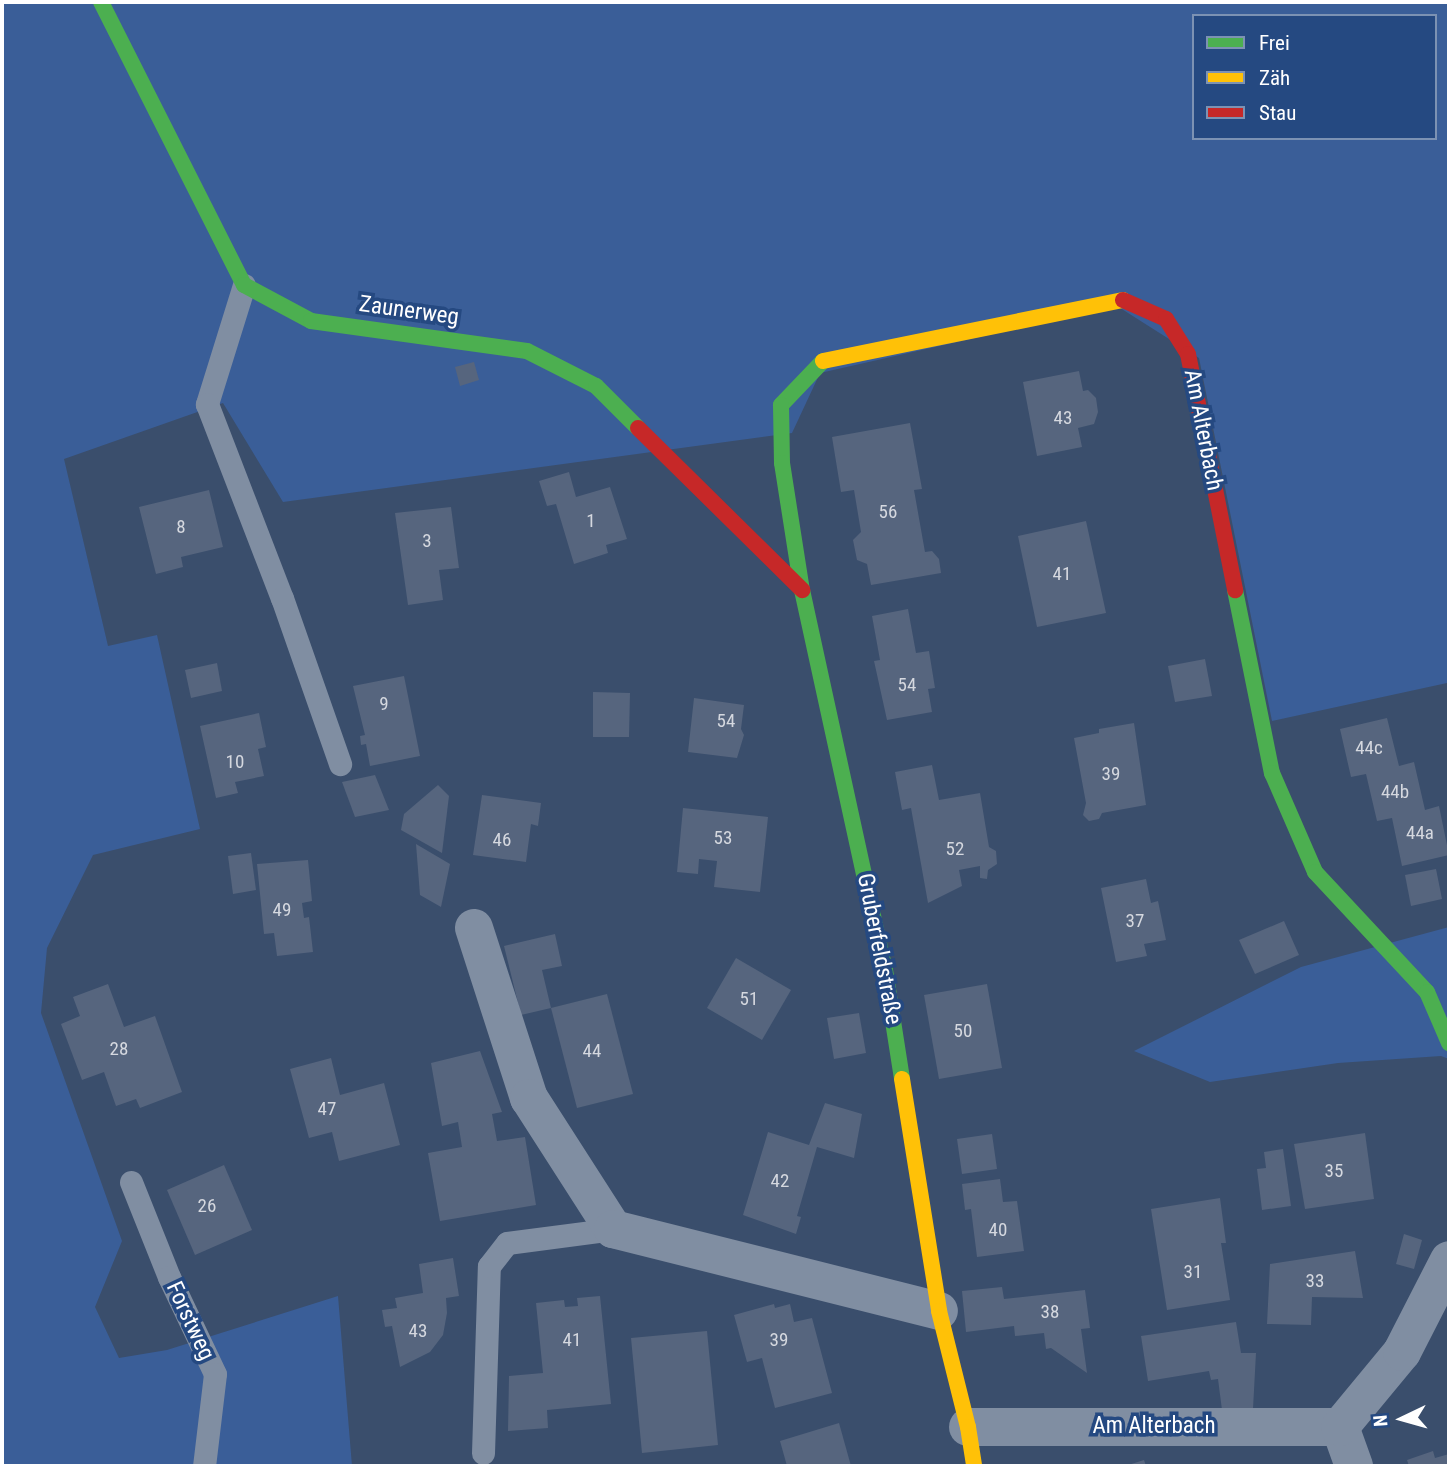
<!DOCTYPE html>
<meta charset="utf-8">
<style>
body{margin:0}
#map{position:relative;width:1451px;height:1468px;overflow:hidden;background:#3a4e6c;font-family:"Roboto Condensed",sans-serif}
div>[style]{position:absolute}
[style*='--x']{left:calc(var(--x)*1px);top:calc(var(--y)*1px);width:calc(var(--w)*1px);rotate:calc(var(--a)*1deg)}
.green>*{inset:0;background:#3a5e98}
.building>*{inset:0;background:#56657e}
.lane>*{height:23px;margin:-11.5px;padding:0 11.5px;transform-origin:11.5px;border-radius:11.5px;background:#808ea2}
.street>*{height:38px;margin:-19px;padding:0 19px;transform-origin:19px;border-radius:19px;background:#808ea2}
.fast>*{height:16px;margin:-8px;padding:0 8px;transform-origin:8px;border-radius:8px;background:#4caf50}
.slow>*{height:16px;margin:-8px;padding:0 8px;transform-origin:8px;border-radius:8px;background:#ffc107}
.jam>*{height:16px;margin:-8px;padding:0 8px;transform-origin:8px;border-radius:8px;background:#c62828}
span{translate:-50% -50%;white-space:nowrap;text-align:center;line-height:1.15;-webkit-text-stroke:7px #254981;paint-order:stroke}
.number-label{font-size:19px;color:#d5d8df}
.number-label span{-webkit-text-stroke-width:0}
.street-label{font-size:23px;color:#fff}
.frame{position:absolute;inset:0;border:4px solid #fff;pointer-events:none}
.legend{position:absolute;left:1192px;top:14px;width:245px;height:126px;box-sizing:border-box;background:#254981;border:2px solid #7c92b3;margin:0;padding:9px 12px;list-style:none;font-size:21px;color:#fff}
.legend li{display:flex;align-items:center;gap:14px;height:35px}
.legend b{width:35px;border:2px solid #7c92b3}
.north{position:absolute;left:1367px;top:1384px;width:70px;height:70px;-webkit-text-stroke:5px #254981;paint-order:stroke;rotate:265deg;font-size:19px;font-weight:700;line-height:28px;text-align:center;color:#fff}
.north::after{content:'';display:block;margin:auto;width:24px;height:32px;background:#fff;clip-path:polygon(50% 0,100% 100%,50% 72%,0 100%)}
</style>
<div id="map">
<div class="green">
<div style="clip-path:polygon(evenodd,2px 2px,1449px 2px,1449px 690px,1447px 683px,1272px 721px,1199px 358px,1117px 306px,820px 373px,792px 433px,283px 502px,223px 403px,64px 459px,108px 646px,157px 635px,200px 829px,93px 855px,47px 948px,41px 1013px,122px 1241px,95px 1307px,119px 1358px,167px 1350px,338px 1296px,352px 1466px,2px 1466px,2px 2px,1194px 16px,1435px 16px,1435px 138px,1194px 138px,1194px 16px)"></div>
<div style="clip-path:polygon(1449px 927px,1449px 1059px,1441px 1056px,1338px 1063px,1210px 1082px,1134px 1051px,1301px 967px)"></div>
</div>
<div class="building">
<div style="clip-path:polygon(474px 362px,479px 380px,460px 386px,455px 367px)"></div>
<div style="clip-path:polygon(1079px 371px,1083px 391px,1088px 390px,1096px 398px,1098px 412px,1094px 424px,1078px 428px,1082px 447px,1037px 456px,1023px 382px)"></div>
<div style="clip-path:polygon(910px 423px,922px 489px,914px 490px,925px 552px,932px 551px,939px 559px,941px 573px,871px 585px,867px 564px,857px 560px,853px 540px,861px 532px,854px 490px,841px 492px,832px 437px)"></div>
<div style="clip-path:polygon(569px 472px,576px 497px,610px 487px,627px 539px,606px 545px,608px 553px,574px 564px,556px 504px,547px 506px,539px 481px)"></div>
<div style="clip-path:polygon(209px 490px,223px 547px,181px 557px,183px 567px,156px 574px,139px 507px)"></div>
<div style="clip-path:polygon(451px 507px,459px 568px,439px 570px,443px 600px,408px 605px,395px 513px)"></div>
<div style="clip-path:polygon(1086px 521px,1106px 613px,1037px 627px,1018px 536px)"></div>
<div style="clip-path:polygon(908px 609px,916px 653px,929px 651px,935px 688px,928px 689px,932px 712px,887px 720px,874px 661px,880px 660px,872px 616px)"></div>
<div style="clip-path:polygon(1205px 659px,1212px 696px,1175px 702px,1168px 666px)"></div>
<div style="clip-path:polygon(217px 663px,222px 691px,191px 698px,185px 670px)"></div>
<div style="clip-path:polygon(404px 676px,420px 756px,370px 766px,366px 744px,361px 745px,360px 736px,365px 735px,353px 686px)"></div>
<div style="clip-path:polygon(593px 692px,630px 693px,629px 737px,593px 737px)"></div>
<div style="clip-path:polygon(694px 698px,744px 705px,741px 729px,744px 735px,737px 758px,688px 752px)"></div>
<div style="clip-path:polygon(259px 713px,266px 747px,258px 749px,264px 776px,235px 782px,238px 793px,216px 798px,200px 726px)"></div>
<div style="clip-path:polygon(1387px 718px,1399px 766px,1414px 762px,1425px 810px,1439px 806px,1449px 855px,1402px 866px,1392px 818px,1377px 821px,1366px 774px,1351px 777px,1340px 729px)"></div>
<div style="clip-path:polygon(1134px 723px,1146px 805px,1102px 813px,1099px 819px,1089px 821px,1083px 815px,1086px 803px,1074px 738px,1099px 733px,1099px 729px)"></div>
<div style="clip-path:polygon(932px 765px,939px 800px,980px 793px,989px 847px,996px 851px,997px 864px,988px 870px,987px 879px,980px 878px,980px 866px,959px 870px,962px 886px,928px 903px,911px 808px,902px 810px,895px 772px)"></div>
<div style="clip-path:polygon(375px 775px,389px 810px,355px 817px,342px 782px)"></div>
<div style="clip-path:polygon(438px 785px,449px 796px,442px 853px,401px 830px,404px 814px)"></div>
<div style="clip-path:polygon(482px 795px,541px 803px,538px 826px,531px 824px,526px 862px,473px 855px)"></div>
<div style="clip-path:polygon(683px 808px,768px 817px,760px 892px,714px 887px,717px 861px,699px 859px,698px 874px,677px 872px)"></div>
<div style="clip-path:polygon(416px 844px,450px 864px,441px 907px,420px 895px)"></div>
<div style="clip-path:polygon(251px 853px,256px 890px,233px 894px,228px 856px)"></div>
<div style="clip-path:polygon(308px 860px,312px 901px,302px 903px,304px 918px,309px 917px,313px 952px,277px 956px,274px 933px,264px 934px,257px 864px)"></div>
<div style="clip-path:polygon(1436px 869px,1442px 899px,1411px 906px,1405px 875px)"></div>
<div style="clip-path:polygon(1146px 879px,1151px 903px,1158px 901px,1166px 940px,1144px 944px,1147px 956px,1116px 962px,1101px 888px)"></div>
<div style="clip-path:polygon(1284px 921px,1299px 955px,1255px 974px,1239px 940px)"></div>
<div style="clip-path:polygon(555px 934px,562px 966px,542px 970px,551px 1008px,521px 1015px,504px 946px)"></div>
<div style="clip-path:polygon(736px 958px,791px 990px,762px 1040px,707px 1008px)"></div>
<div style="clip-path:polygon(108px 984px,124px 1027px,155px 1016px,182px 1092px,140px 1108px,136px 1099px,116px 1106px,104px 1072px,82px 1080px,61px 1024px,80px 1016px,73px 997px)"></div>
<div style="clip-path:polygon(987px 984px,1002px 1068px,939px 1079px,924px 995px)"></div>
<div style="clip-path:polygon(607px 994px,633px 1094px,577px 1108px,551px 1008px)"></div>
<div style="clip-path:polygon(859px 1013px,866px 1053px,834px 1059px,827px 1018px)"></div>
<div style="clip-path:polygon(480px 1051px,502px 1112px,492px 1114px,497px 1141px,525px 1137px,536px 1205px,440px 1221px,428px 1153px,462px 1147px,458px 1122px,442px 1126px,431px 1063px)"></div>
<div style="clip-path:polygon(331px 1058px,340px 1095px,384px 1083px,400px 1145px,339px 1161px,332px 1132px,309px 1138px,290px 1069px)"></div>
<div style="clip-path:polygon(825px 1103px,862px 1114px,854px 1158px,817px 1147px,797px 1216px,801px 1217px,796px 1234px,743px 1215px,768px 1132px,809px 1145px)"></div>
<div style="clip-path:polygon(1365px 1133px,1374px 1199px,1305px 1209px,1294px 1144px)"></div>
<div style="clip-path:polygon(992px 1134px,997px 1169px,962px 1174px,957px 1139px)"></div>
<div style="clip-path:polygon(1283px 1149px,1291px 1206px,1262px 1210px,1257px 1169px,1266px 1168px,1264px 1152px)"></div>
<div style="clip-path:polygon(224px 1165px,252px 1230px,195px 1255px,167px 1190px)"></div>
<div style="clip-path:polygon(1000px 1179px,1003px 1202px,1017px 1201px,1024px 1251px,977px 1257px,971px 1209px,965px 1210px,962px 1184px)"></div>
<div style="clip-path:polygon(1220px 1198px,1226px 1243px,1221px 1243px,1230px 1300px,1167px 1310px,1151px 1209px)"></div>
<div style="clip-path:polygon(1404px 1234px,1422px 1240px,1414px 1269px,1396px 1264px)"></div>
<div style="clip-path:polygon(1355px 1251px,1363px 1298px,1312px 1297px,1311px 1325px,1267px 1324px,1270px 1264px)"></div>
<div style="clip-path:polygon(453px 1258px,459px 1296px,446px 1298px,447px 1313px,443px 1335px,430px 1352px,400px 1367px,392px 1326px,385px 1327px,382px 1310px,397px 1308px,395px 1298px,423px 1293px,419px 1264px)"></div>
<div style="clip-path:polygon(1002px 1287px,1004px 1299px,1085px 1290px,1090px 1328px,1081px 1329px,1087px 1373px,1051px 1348px,1046px 1349px,1044px 1333px,1015px 1336px,1014px 1326px,966px 1332px,962px 1291px)"></div>
<div style="clip-path:polygon(600px 1296px,611px 1404px,547px 1410px,548px 1428px,508px 1431px,509px 1376px,543px 1373px,536px 1303px,564px 1300px,565px 1307px,578px 1306px,577px 1298px)"></div>
<div style="clip-path:polygon(774px 1304px,775px 1308px,790px 1304px,794px 1322px,812px 1318px,832px 1393px,775px 1408px,762px 1358px,747px 1362px,734px 1315px)"></div>
<div style="clip-path:polygon(1236px 1322px,1241px 1353px,1256px 1353px,1253px 1409px,1222px 1410px,1218px 1379px,1211px 1380px,1209px 1371px,1148px 1381px,1141px 1336px)"></div>
<div style="clip-path:polygon(707px 1331px,718px 1445px,642px 1453px,631px 1338px)"></div>
<div style="clip-path:polygon(839px 1423px,851px 1466px,787px 1466px,780px 1441px)"></div>
<div style="clip-path:polygon(1433px 1451px,1435px 1458px,1449px 1454px,1449px 1466px,1409px 1466px,1407px 1460px)"></div>
<div style="clip-path:polygon(1144px 1460px,1146px 1466px,1125px 1466px)"></div>
</div>
<div class="lane">
<div style="--x:244;--y:285;--w:125;--a:107.3"></div>
<div style="--x:207;--y:404;--w:208;--a:68.9"></div>
<div style="--x:282;--y:598;--w:176;--a:70.7"></div>
<div style="--x:131;--y:1182;--w:102;--a:68.2"></div>
<div style="--x:169;--y:1277;--w:107;--a:64.6"></div>
<div style="--x:215;--y:1374;--w:93;--a:96.8"></div>
<div style="--x:483;--y:1453;--w:187;--a:-88.2"></div>
<div style="--x:489;--y:1266;--w:29;--a:-52"></div>
<div style="--x:507;--y:1243;--w:107;--a:-7.5"></div>
</div>
<div class="street">
<div style="--x:474;--y:928;--w:179;--a:72.1"></div>
<div style="--x:529;--y:1098;--w:156;--a:57.3"></div>
<div style="--x:613;--y:1229;--w:336;--a:14.1"></div>
<div style="--x:968;--y:1427;--w:372;--a:0"></div>
<div style="--x:1354;--y:1466;--w:41;--a:-109.7"></div>
<div style="--x:1340;--y:1427;--w:97;--a:-50.4"></div>
<div style="--x:1402;--y:1352;--w:103;--a:-62.9"></div>
</div>
<div class="fast">
<div style="--x:101;--y:2;--w:317;--a:63.2"></div>
<div style="--x:244;--y:285;--w:76;--a:28.2"></div>
<div style="--x:311;--y:321;--w:218;--a:7.9"></div>
<div style="--x:527;--y:351;--w:77;--a:26.9"></div>
<div style="--x:596;--y:386;--w:59;--a:45"></div>
<div style="--x:823;--y:361;--w:61;--a:133.7"></div>
<div style="--x:781;--y:405;--w:58;--a:89"></div>
<div style="--x:782;--y:463;--w:129;--a:81.1"></div>
<div style="--x:802;--y:590;--w:389;--a:77.7"></div>
<div style="--x:885;--y:970;--w:110;--a:81.1"></div>
<div style="--x:1235;--y:590;--w:187;--a:78.6"></div>
<div style="--x:1272;--y:773;--w:108;--a:66.5"></div>
<div style="--x:1315;--y:872;--w:164;--a:47"></div>
<div style="--x:1427;--y:992;--w:56;--a:66.7"></div>
</div>
<div class="slow">
<div style="--x:823;--y:361;--w:306;--a:-11.5"></div>
<div style="--x:902;--y:1079;--w:235;--a:80.9"></div>
<div style="--x:939;--y:1311;--w:120;--a:76"></div>
<div style="--x:968;--y:1427;--w:39;--a:81"></div>
</div>
<div class="jam">
<div style="--x:1123;--y:300;--w:47;--a:23.8"></div>
<div style="--x:1166;--y:319;--w:41;--a:57.8"></div>
<div style="--x:1188;--y:354;--w:241;--a:78.7"></div>
<div style="--x:638;--y:428;--w:231;--a:44.6"></div>
</div>
<div class="number-label">
<span style="left:1063px;top:418px">43</span>
<span style="left:888px;top:512px">56</span>
<span style="left:591px;top:521px">1</span>
<span style="left:181px;top:527px">8</span>
<span style="left:427px;top:541px">3</span>
<span style="left:1062px;top:574px">41</span>
<span style="left:907px;top:685px">54</span>
<span style="left:384px;top:704px">9</span>
<span style="left:726px;top:721px">54</span>
<span style="left:1369px;top:748px">44c</span>
<span style="left:235px;top:762px">10</span>
<span style="left:1111px;top:774px">39</span>
<span style="left:1395px;top:792px">44b</span>
<span style="left:1420px;top:833px">44a</span>
<span style="left:723px;top:838px">53</span>
<span style="left:502px;top:840px">46</span>
<span style="left:955px;top:849px">52</span>
<span style="left:282px;top:910px">49</span>
<span style="left:1135px;top:921px">37</span>
<span style="left:749px;top:999px">51</span>
<span style="left:963px;top:1031px">50</span>
<span style="left:119px;top:1049px">28</span>
<span style="left:592px;top:1051px">44</span>
<span style="left:327px;top:1109px">47</span>
<span style="left:1334px;top:1171px">35</span>
<span style="left:780px;top:1181px">42</span>
<span style="left:207px;top:1206px">26</span>
<span style="left:998px;top:1230px">40</span>
<span style="left:1193px;top:1272px">31</span>
<span style="left:1315px;top:1281px">33</span>
<span style="left:1050px;top:1312px">38</span>
<span style="left:418px;top:1331px">43</span>
<span style="left:572px;top:1340px">41</span>
<span style="left:779px;top:1340px">39</span>
</div>
<div class="street-label">
<span style="left:409px;top:311px;rotate:8deg">Zaunerweg</span>
<span style="left:1203px;top:430px;rotate:79deg">Am Alterbach</span>
<span style="left:879px;top:949px;rotate:79deg">Gruberfeldstraße</span>
<span style="left:190px;top:1321px;rotate:65deg">Forstweg</span>
<span style="left:1154px;top:1426px">Am Alterbach</span>
</div>
<div class="frame"></div>
<ul class="legend">
<li><b style="height:9px;background:#4caf50"></b>Frei</li>
<li><b style="height:9px;background:#ffc107"></b>Zäh</li>
<li><b style="height:9px;background:#c62828"></b>Stau</li>
</ul>
<div class="north">N</div>
</div>
